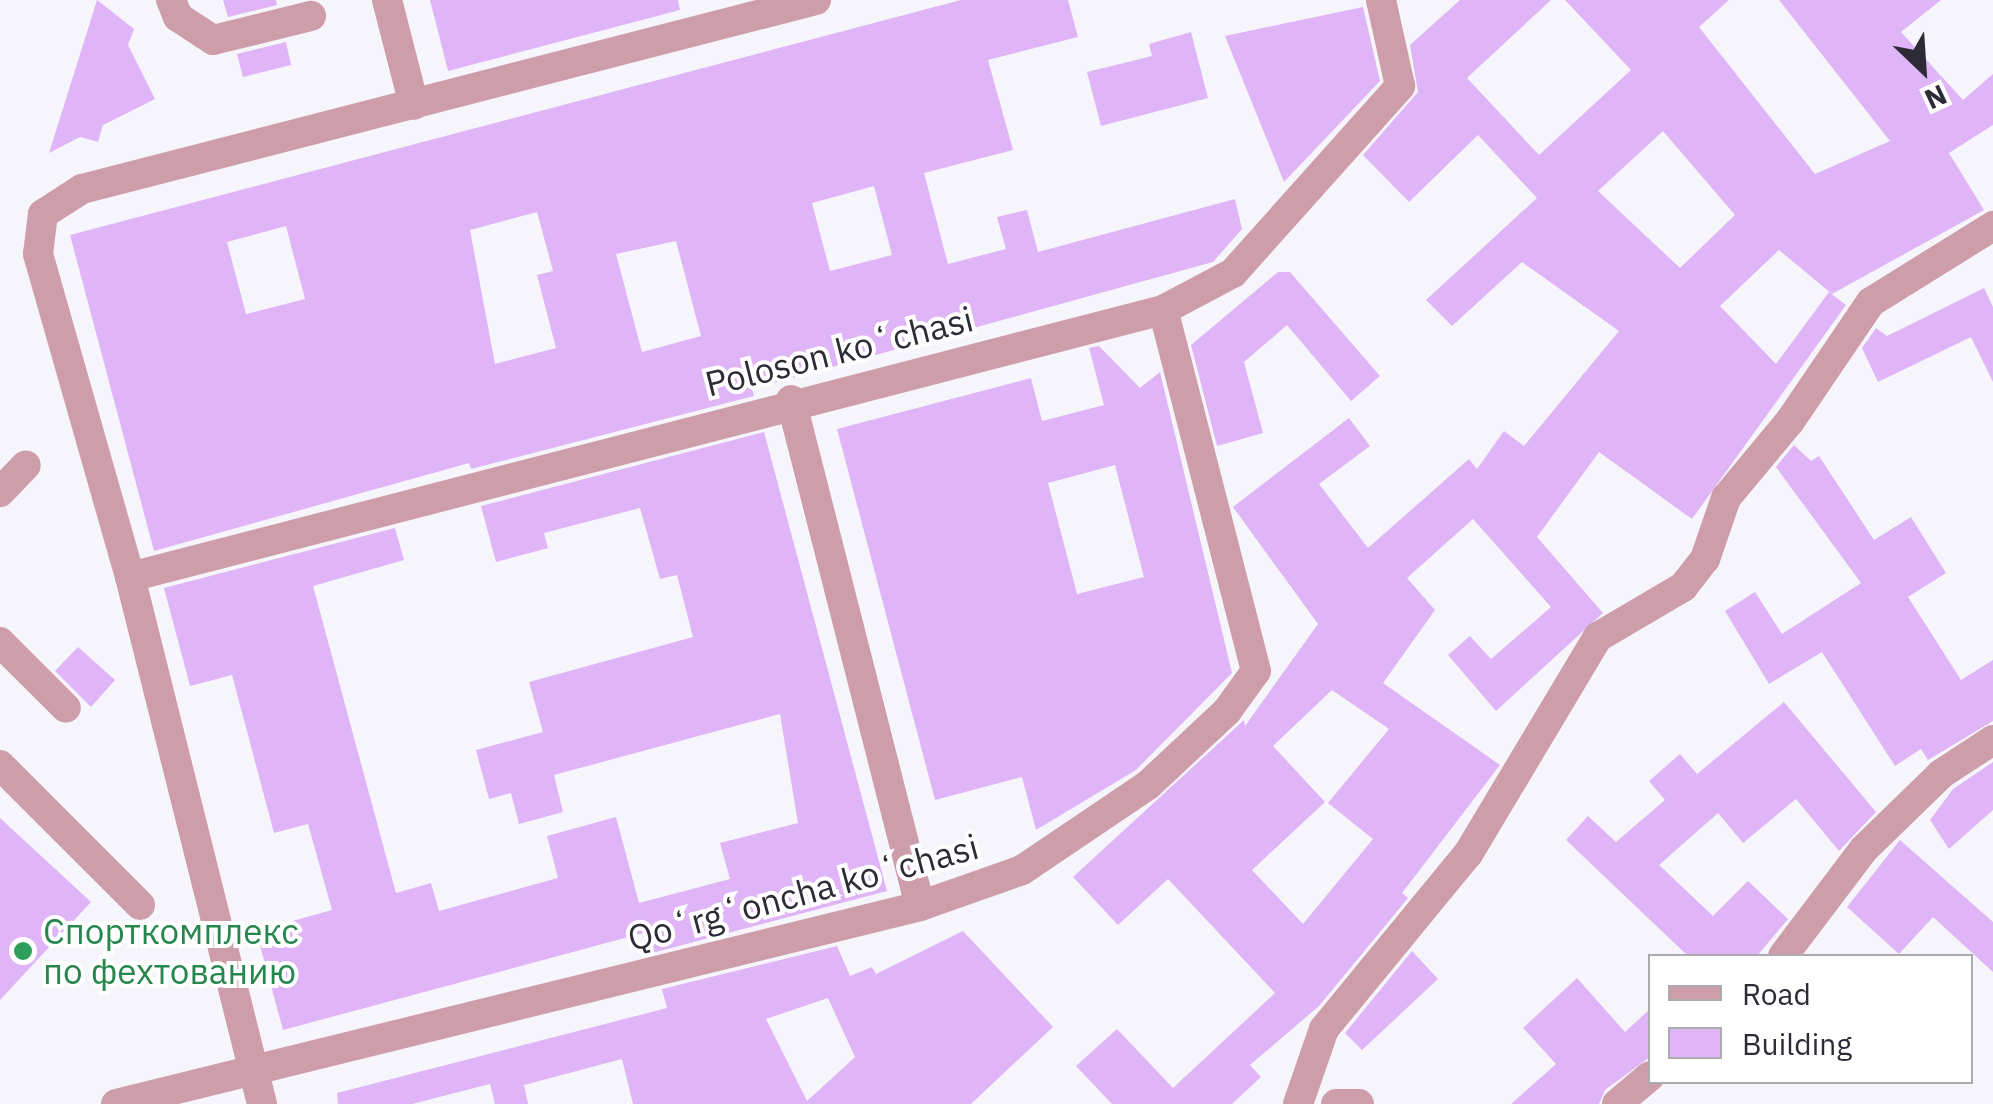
<!DOCTYPE html>
<meta charset="utf-8">
<style>
body{margin:0}
#map{position:relative;width:1993px;height:1104px;overflow:hidden;background:#f6f5fb;font-family:"IBM Plex Sans",sans-serif}
div>[style]{position:absolute}
[style*='--x']{left:calc(var(--x)*1px);top:calc(var(--y)*1px);width:calc(var(--w)*1px);rotate:calc(var(--a)*1deg)}
.building>*{inset:0;background:#dfb5f7}
.minor>*{height:30px;margin:-15px;padding:0 15px;transform-origin:15px;border-radius:15px;background:#cd9ea9}
.dots>*{width:28px;height:28px;translate:-50% -50%;box-sizing:border-box;border:5px solid #fff;border-radius:50%}
span{translate:-50% -50%;white-space:nowrap;text-align:center;line-height:1.15;-webkit-text-stroke:8px #fff;paint-order:stroke}
.street-label{font-size:35px;color:#2d2b36}
.leisure-label{font-size:35px;color:#27864d}
.left{translate:0 -50%;text-align:left}
.legend{position:absolute;left:1648px;top:954px;width:325px;height:130px;box-sizing:border-box;background:#fff;border:2px solid #abaaaf;margin:0;padding:12px 18px;list-style:none;font-size:30px;color:#2d2b36}
.legend li{display:flex;align-items:center;gap:20px;height:50px}
.legend b{width:50px;border:2px solid #abaaaf}
.north{position:absolute;left:1873px;top:20px;width:100px;height:100px;-webkit-text-stroke:8px #fff;paint-order:stroke;rotate:155deg;font-size:28px;font-weight:700;line-height:40px;text-align:center;color:#2d2b36}
.north::after{content:'';display:block;margin:auto;width:35px;height:45px;background:#2d2b36;clip-path:polygon(50% 0,100% 100%,50% 72%,0 100%)}
</style>
<div id="map">
<div class="building">
<div style="clip-path:polygon(97px 0,134px 29px,128px 45px,155px 99px,103px 125px,98px 142px,80px 137px,49px 153px)"></div>
<div style="clip-path:polygon(223px 0,276px 0,277px 5px,228px 17px)"></div>
<div style="clip-path:polygon(430px 0,678px 0,680px 10px,448px 71px)"></div>
<div style="clip-path:polygon(evenodd,961px 0,1068px 0,1078px 37px,988px 60px,1013px 150px,924px 173px,948px 264px,1006px 249px,997px 217px,1027px 210px,1038px 252px,1235px 199px,1242px 229px,1213px 262px,752px 389px,754px 396px,471px 469px,469px 463px,154px 551px,70px 235px,961px 0,874px 186px,892px 255px,830px 271px,812px 203px,874px 186px,961px 0,537px 212px,553px 271px,537px 275px,556px 348px,495px 364px,470px 230px,537px 212px,961px 0,286px 226px,305px 299px,246px 314px,227px 242px,286px 226px,961px 0,676px 241px,701px 336px,642px 352px,616px 254px,676px 241px)"></div>
<div style="clip-path:polygon(evenodd,1460px 0,1551px 0,1467px 78px,1539px 155px,1631px 70px,1565px 0,1729px 0,1699px 27px,1815px 174px,1890px 141px,1779px 0,1941px 0,1901px 32px,1963px 100px,1993px 74px,1993px 125px,1949px 153px,1984px 210px,1832px 294px,1779px 250px,1720px 306px,1776px 364px,1829px 292px,1846px 305px,1692px 519px,1599px 452px,1537px 537px,1603px 613px,1496px 711px,1448px 655px,1470px 636px,1491px 659px,1551px 607px,1473px 519px,1407px 578px,1435px 610px,1383px 683px,1500px 765px,1402px 893px,1408px 898px,1319px 1006px,1250px 1065px,1261px 1077px,1232px 1104px,1112px 1104px,1076px 1066px,1117px 1029px,1173px 1088px,1275px 993px,1168px 879px,1118px 925px,1073px 877px,1244px 720px,1245px 726px,1318px 624px,1233px 507px,1349px 418px,1370px 446px,1319px 484px,1368px 548px,1469px 459px,1477px 469px,1504px 431px,1524px 446px,1619px 331px,1522px 262px,1452px 326px,1426px 300px,1537px 198px,1478px 135px,1409px 202px,1363px 155px,1418px 92px,1410px 45px,1460px 0,1663px 131px,1735px 215px,1680px 268px,1598px 191px,1663px 131px,1460px 0,1332px 690px,1389px 729px,1328px 803px,1373px 839px,1303px 924px,1252px 870px,1325px 802px,1273px 746px,1332px 690px)"></div>
<div style="clip-path:polygon(1363px 7px,1380px 81px,1284px 182px,1225px 36px)"></div>
<div style="clip-path:polygon(1191px 32px,1208px 98px,1101px 126px,1087px 72px,1152px 56px,1149px 44px)"></div>
<div style="clip-path:polygon(286px 42px,291px 65px,243px 77px,237px 54px)"></div>
<div style="clip-path:polygon(1278px 272px,1290px 272px,1380px 376px,1351px 401px,1287px 325px,1244px 362px,1263px 433px,1217px 446px,1191px 345px)"></div>
<div style="clip-path:polygon(1984px 288px,1993px 307px,1993px 382px,1971px 337px,1878px 382px,1862px 348px,1876px 328px,1887px 336px)"></div>
<div style="clip-path:polygon(evenodd,1099px 346px,1140px 388px,1160px 372px,1232px 673px,1136px 770px,1036px 830px,1022px 777px,935px 800px,837px 429px,1031px 378px,1042px 421px,1104px 405px,1089px 348px,1099px 346px,1115px 465px,1144px 577px,1077px 594px,1048px 483px,1115px 465px)"></div>
<div style="clip-path:polygon(764px 432px,887px 891px,652px 953px,647px 932px,283px 1030px,256px 931px,332px 910px,308px 824px,274px 833px,232px 675px,190px 686px,164px 588px,395px 528px,404px 560px,313px 586px,396px 893px,431px 883px,439px 911px,558px 878px,547px 836px,616px 817px,639px 903px,730px 879px,720px 843px,798px 823px,780px 714px,554px 775px,563px 812px,519px 824px,511px 793px,489px 799px,476px 750px,543px 732px,529px 682px,693px 637px,677px 575px,660px 579px,640px 508px,544px 533px,548px 548px,496px 562px,481px 506px)"></div>
<div style="clip-path:polygon(1794px 445px,1811px 461px,1819px 456px,1874px 540px,1911px 517px,1946px 573px,1908px 597px,1961px 680px,1993px 660px,1993px 721px,1928px 760px,1921px 749px,1895px 766px,1822px 652px,1769px 684px,1725px 611px,1755px 592px,1782px 634px,1861px 583px,1776px 467px)"></div>
<div style="clip-path:polygon(78px 647px,115px 680px,91px 707px,55px 671px)"></div>
<div style="clip-path:polygon(1784px 702px,1876px 812px,1839px 851px,1796px 799px,1743px 843px,1718px 813px,1659px 865px,1713px 916px,1748px 881px,1788px 919px,1757px 956px,1688px 956px,1566px 840px,1588px 816px,1616px 842px,1665px 800px,1649px 781px,1680px 754px,1697px 774px)"></div>
<div style="clip-path:polygon(1993px 762px,1993px 810px,1949px 849px,1930px 820px,1953px 789px)"></div>
<div style="clip-path:polygon(0 818px,91px 902px,0 1000px)"></div>
<div style="clip-path:polygon(1900px 840px,1993px 922px,1993px 972px,1933px 917px,1899px 954px,1847px 907px)"></div>
<div style="clip-path:polygon(evenodd,963px 931px,1053px 1027px,971px 1104px,633px 1104px,622px 1059px,524px 1085px,528px 1104px,495px 1104px,490px 1084px,412px 1104px,338px 1104px,337px 1093px,667px 1008px,662px 989px,837px 946px,850px 976px,872px 967px,876px 974px,963px 931px,828px 998px,855px 1057px,807px 1101px,766px 1019px,828px 998px)"></div>
<div style="clip-path:polygon(1412px 951px,1438px 979px,1362px 1050px,1345px 1033px)"></div>
<div style="clip-path:polygon(1577px 978px,1625px 1032px,1650px 1009px,1650px 1057px,1605px 1090px,1599px 1104px,1511px 1104px,1556px 1064px,1523px 1028px)"></div>
</div>
<div class="minor">
<div style="--x:171;--y:0;--w:18;--a:68"></div>
<div style="--x:178;--y:17;--w:42;--a:33.3"></div>
<div style="--x:213;--y:40;--w:101;--a:-13.8"></div>
<div style="--x:387;--y:0;--w:108;--a:75.6"></div>
<div style="--x:791;--y:400;--w:522;--a:75.7"></div>
<div style="--x:0;--y:492;--w:37;--a:-46"></div>
<div style="--x:130;--y:577;--w:1067;--a:-14.49"></div>
<div style="--x:1163;--y:310;--w:79;--a:-27.9"></div>
<div style="--x:1233;--y:273;--w:251;--a:-48.2"></div>
<div style="--x:1400;--y:86;--w:88;--a:-102.5"></div>
<div style="--x:0;--y:642;--w:93;--a:45"></div>
<div style="--x:0;--y:765;--w:198;--a:45"></div>
<div style="--x:1783;--y:956;--w:134;--a:-52.9"></div>
<div style="--x:1864;--y:849;--w:107;--a:-44.2"></div>
<div style="--x:1941;--y:774;--w:62;--a:-33.2"></div>
<div style="--x:116;--y:1104;--w:828;--a:-13.83"></div>
<div style="--x:920;--y:906;--w:108;--a:-19.4"></div>
<div style="--x:1022;--y:870;--w:152;--a:-34"></div>
<div style="--x:1148;--y:785;--w:108;--a:-43.1"></div>
<div style="--x:1227;--y:711;--w:49;--a:-54.1"></div>
<div style="--x:1256;--y:671;--w:373;--a:-104.4"></div>
<div style="--x:262;--y:1104;--w:543;--a:-104.06"></div>
<div style="--x:130;--y:577;--w:336;--a:-105.9"></div>
<div style="--x:38;--y:254;--w:40;--a:-82.9"></div>
<div style="--x:43;--y:214;--w:46;--a:-32.7"></div>
<div style="--x:82;--y:189;--w:758;--a:-14.44"></div>
<div style="--x:1298;--y:1104;--w:79;--a:-70.9"></div>
<div style="--x:1324;--y:1029;--w:227;--a:-50.6"></div>
<div style="--x:1468;--y:854;--w:253;--a:-59.1"></div>
<div style="--x:1598;--y:637;--w:99;--a:-30.5"></div>
<div style="--x:1683;--y:587;--w:36;--a:-52"></div>
<div style="--x:1705;--y:559;--w:65;--a:-71"></div>
<div style="--x:1726;--y:498;--w:100;--a:-50.3"></div>
<div style="--x:1790;--y:421;--w:144;--a:-55.8"></div>
<div style="--x:1871;--y:302;--w:144;--a:-31.9"></div>
<div style="--x:1336;--y:1104;--w:23;--a:0"></div>
<div style="--x:1617;--y:1104;--w:43;--a:-40.3"></div>
</div>
<div class="dots">
<div style="left:23px;top:951px;background:#2e9e5b"></div>
</div>
<div class="street-label">
<span style="left:839px;top:351px;rotate:-14deg">Poloson koʻchasi</span>
<span style="left:803px;top:892px;rotate:-15deg">Qoʻrgʻoncha koʻchasi</span>
</div>
<div class="leisure-label">
<span class="left" style="left:43px;top:951px">Спорткомплекс<br>по фехтованию</span>
</div>
<ul class="legend">
<li><b style="height:12px;background:#cd9ea9"></b>Road</li>
<li><b style="height:28px;background:#dfb5f7"></b>Building</li>
</ul>
<div class="north">N</div>
</div>
